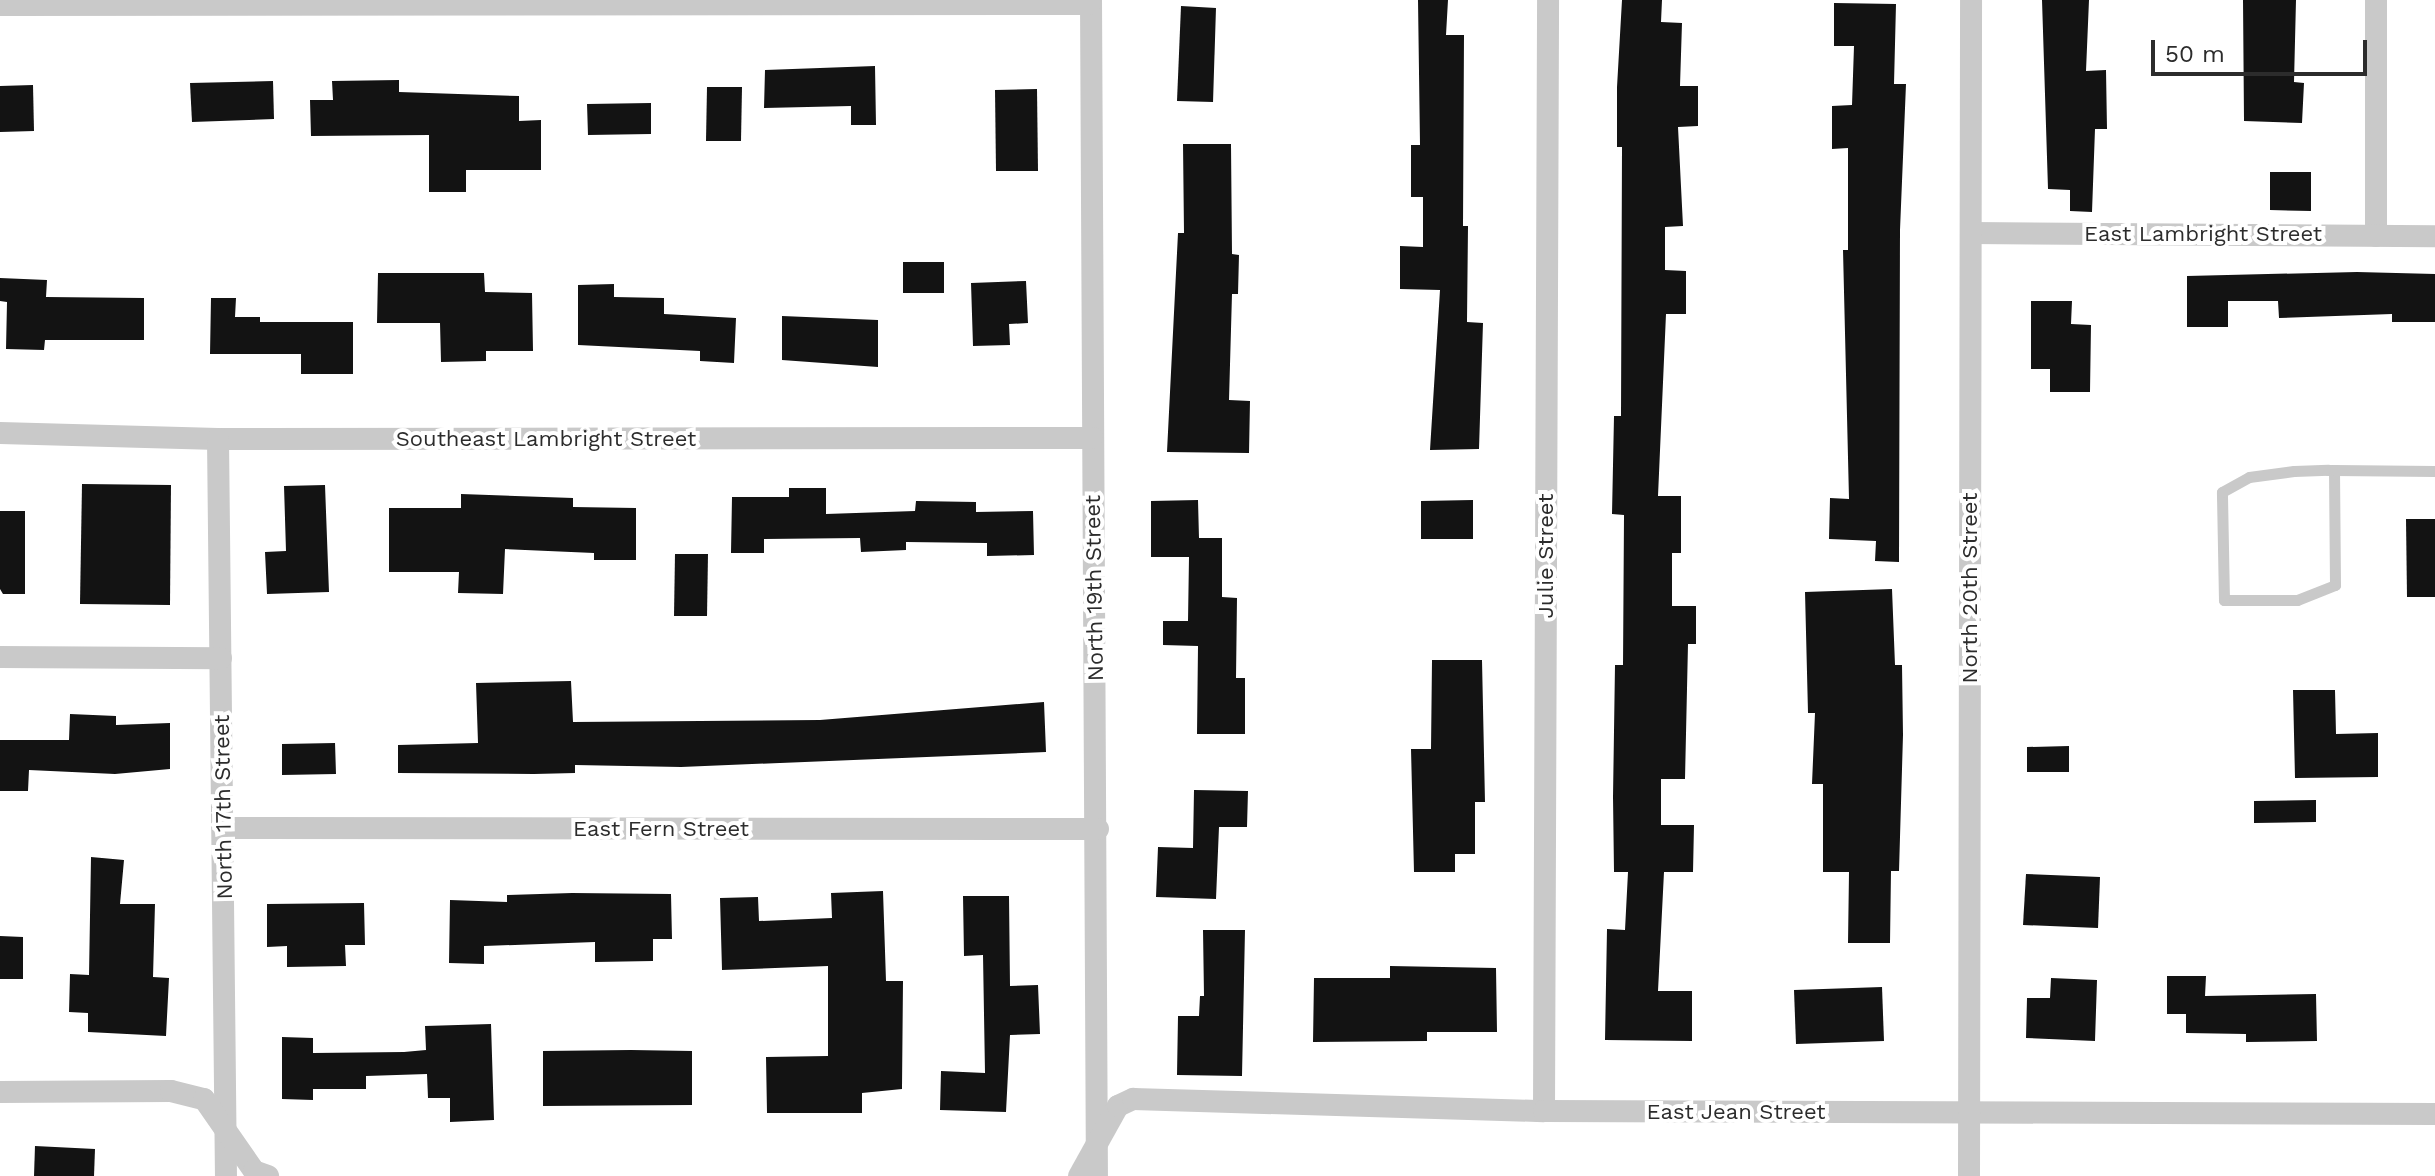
<!DOCTYPE html>
<style>
body{margin:0}
#map{position:relative;width:2435px;height:1176px;overflow:hidden;background:#fff;font-family:"Work Sans",sans-serif}
div>[style]{position:absolute}
[style*='--x']{left:calc(var(--x)*1px);top:calc(var(--y)*1px);width:calc(var(--w)*1px);rotate:calc(var(--a)*1deg)}
.building>*{inset:0;background:#131313}
.service>*{height:11px;margin:-5.5px;padding:0 5.5px;transform-origin:5.5px;border-radius:5.5px;background:#c9c9c9}
.minor>*{height:22px;margin:-11px;padding:0 11px;transform-origin:11px;border-radius:11px;background:#c9c9c9}
span{translate:-50% -50%;white-space:nowrap;text-align:center;line-height:1.15;-webkit-text-stroke:8px #fff;paint-order:stroke}
.street-label{font-size:22px;color:#2c2c2c}
.scale{position:absolute;left:2151px;top:40px;width:216px;height:36px;box-sizing:border-box;border:4px solid #2c2c2c;border-top:0;padding-left:10px;font-size:24px;line-height:28px;white-space:nowrap;color:#2c2c2c;-webkit-text-stroke:6px #fff;paint-order:stroke}
</style>
<div id="map">
<div class="building">
<div style="clip-path:polygon(1418px 0,1448px 0,1446px 35px,1464px 35px,1463px 226px,1468px 226px,1467px 322px,1483px 323px,1479px 449px,1430px 450px,1440px 290px,1400px 289px,1400px 246px,1423px 247px,1423px 197px,1411px 197px,1411px 145px,1420px 145px)"></div>
<div style="clip-path:polygon(1622px 0,1662px 0,1661px 22px,1682px 23px,1680px 86px,1698px 86px,1698px 126px,1678px 127px,1683px 226px,1665px 227px,1665px 270px,1686px 271px,1686px 314px,1666px 314px,1658px 496px,1681px 496px,1681px 553px,1672px 553px,1672px 606px,1696px 606px,1696px 644px,1688px 644px,1685px 779px,1661px 779px,1661px 825px,1694px 825px,1693px 872px,1664px 872px,1658px 991px,1692px 991px,1692px 1041px,1605px 1040px,1607px 929px,1625px 930px,1628px 872px,1614px 872px,1613px 797px,1615px 665px,1623px 665px,1624px 515px,1612px 514px,1614px 416px,1621px 416px,1622px 147px,1617px 147px,1617px 87px)"></div>
<div style="clip-path:polygon(2042px 0,2089px 0,2086px 71px,2106px 70px,2107px 129px,2095px 129px,2092px 212px,2070px 211px,2070px 190px,2048px 189px)"></div>
<div style="clip-path:polygon(2243px 0,2296px 0,2294px 82px,2304px 83px,2302px 123px,2244px 121px)"></div>
<div style="clip-path:polygon(1834px 3px,1896px 4px,1894px 84px,1906px 84px,1900px 230px,1899px 562px,1875px 561px,1876px 541px,1829px 539px,1830px 498px,1849px 499px,1843px 250px,1848px 250px,1848px 148px,1832px 149px,1832px 106px,1852px 105px,1854px 46px,1834px 46px)"></div>
<div style="clip-path:polygon(1181px 6px,1216px 8px,1213px 102px,1177px 101px)"></div>
<div style="clip-path:polygon(875px 66px,876px 125px,851px 125px,851px 106px,764px 108px,765px 70px)"></div>
<div style="clip-path:polygon(399px 80px,399px 92px,519px 96px,519px 121px,541px 120px,541px 170px,466px 170px,466px 192px,429px 192px,429px 135px,311px 136px,310px 100px,333px 100px,332px 81px)"></div>
<div style="clip-path:polygon(273px 81px,274px 119px,192px 122px,190px 83px)"></div>
<div style="clip-path:polygon(33px 85px,34px 131px,0 132px,0 86px)"></div>
<div style="clip-path:polygon(707px 87px,742px 87px,741px 141px,706px 141px)"></div>
<div style="clip-path:polygon(1037px 89px,1038px 171px,996px 171px,995px 90px)"></div>
<div style="clip-path:polygon(651px 103px,651px 134px,588px 135px,587px 104px)"></div>
<div style="clip-path:polygon(1183px 144px,1231px 144px,1232px 254px,1239px 255px,1238px 294px,1232px 294px,1229px 400px,1250px 401px,1249px 453px,1167px 452px,1178px 233px,1184px 233px)"></div>
<div style="clip-path:polygon(2270px 172px,2311px 172px,2311px 211px,2270px 210px)"></div>
<div style="clip-path:polygon(903px 262px,944px 262px,944px 293px,903px 293px)"></div>
<div style="clip-path:polygon(2357px 272px,2435px 274px,2435px 322px,2392px 322px,2392px 314px,2279px 318px,2278px 301px,2228px 301px,2228px 327px,2187px 327px,2187px 276px)"></div>
<div style="clip-path:polygon(378px 273px,484px 273px,485px 292px,532px 293px,533px 351px,486px 351px,486px 361px,441px 362px,440px 323px,377px 323px)"></div>
<div style="clip-path:polygon(0 278px,47px 280px,46px 297px,144px 298px,144px 340px,45px 340px,44px 350px,6px 349px,7px 302px,0 301px)"></div>
<div style="clip-path:polygon(1026px 281px,1028px 323px,1009px 324px,1010px 345px,973px 346px,971px 283px)"></div>
<div style="clip-path:polygon(614px 284px,614px 297px,664px 298px,664px 314px,736px 318px,734px 363px,700px 361px,700px 351px,578px 345px,578px 285px)"></div>
<div style="clip-path:polygon(211px 298px,236px 298px,235px 317px,260px 317px,260px 322px,353px 322px,353px 374px,301px 374px,301px 354px,210px 354px)"></div>
<div style="clip-path:polygon(2031px 301px,2072px 301px,2071px 324px,2091px 325px,2090px 392px,2050px 392px,2050px 369px,2031px 369px)"></div>
<div style="clip-path:polygon(782px 316px,878px 320px,878px 367px,782px 360px)"></div>
<div style="clip-path:polygon(82px 484px,171px 485px,170px 605px,80px 604px)"></div>
<div style="clip-path:polygon(325px 485px,329px 592px,267px 594px,265px 552px,286px 551px,284px 486px)"></div>
<div style="clip-path:polygon(789px 488px,826px 488px,826px 514px,915px 511px,916px 501px,976px 502px,976px 512px,1033px 511px,1034px 555px,987px 556px,987px 543px,906px 542px,906px 550px,861px 552px,860px 538px,764px 539px,764px 553px,731px 553px,732px 497px,789px 497px)"></div>
<div style="clip-path:polygon(461px 494px,573px 498px,573px 507px,636px 508px,636px 560px,594px 560px,594px 553px,505px 549px,503px 594px,458px 593px,459px 572px,389px 572px,389px 508px,461px 508px)"></div>
<div style="clip-path:polygon(1198px 500px,1199px 538px,1222px 538px,1222px 597px,1237px 598px,1236px 678px,1245px 678px,1245px 734px,1197px 734px,1198px 646px,1163px 645px,1163px 621px,1188px 621px,1189px 557px,1151px 557px,1151px 501px)"></div>
<div style="clip-path:polygon(1473px 500px,1473px 539px,1421px 539px,1421px 501px)"></div>
<div style="clip-path:polygon(0 511px,25px 511px,25px 594px,3px 594px,0 589px)"></div>
<div style="clip-path:polygon(2406px 519px,2435px 519px,2435px 597px,2407px 597px)"></div>
<div style="clip-path:polygon(675px 554px,708px 554px,707px 616px,674px 616px)"></div>
<div style="clip-path:polygon(1892px 589px,1895px 665px,1902px 665px,1903px 735px,1899px 871px,1891px 871px,1890px 943px,1848px 943px,1849px 872px,1823px 872px,1823px 784px,1812px 784px,1815px 713px,1808px 713px,1805px 592px)"></div>
<div style="clip-path:polygon(1432px 660px,1482px 660px,1485px 802px,1475px 802px,1475px 854px,1455px 854px,1455px 872px,1414px 872px,1411px 749px,1431px 749px)"></div>
<div style="clip-path:polygon(571px 681px,573px 722px,820px 720px,1044px 702px,1046px 752px,681px 767px,575px 765px,575px 773px,534px 774px,398px 773px,398px 745px,478px 743px,476px 683px)"></div>
<div style="clip-path:polygon(2293px 690px,2335px 690px,2336px 734px,2378px 733px,2378px 777px,2295px 778px)"></div>
<div style="clip-path:polygon(70px 714px,116px 716px,116px 725px,170px 723px,170px 769px,115px 774px,29px 770px,28px 791px,0 791px,0 740px,69px 740px)"></div>
<div style="clip-path:polygon(335px 743px,336px 774px,282px 775px,282px 744px)"></div>
<div style="clip-path:polygon(2069px 746px,2069px 772px,2027px 772px,2027px 747px)"></div>
<div style="clip-path:polygon(1194px 790px,1248px 791px,1247px 827px,1219px 827px,1216px 899px,1156px 897px,1158px 847px,1193px 848px)"></div>
<div style="clip-path:polygon(2316px 800px,2316px 822px,2254px 823px,2254px 801px)"></div>
<div style="clip-path:polygon(91px 857px,124px 860px,120px 904px,155px 904px,153px 977px,169px 978px,166px 1036px,88px 1032px,88px 1013px,69px 1012px,70px 974px,89px 975px)"></div>
<div style="clip-path:polygon(2026px 874px,2100px 877px,2098px 928px,2023px 925px)"></div>
<div style="clip-path:polygon(883px 891px,886px 981px,903px 981px,902px 1089px,862px 1093px,862px 1113px,767px 1113px,766px 1057px,828px 1056px,828px 966px,722px 970px,720px 898px,758px 897px,759px 921px,832px 918px,831px 893px)"></div>
<div style="clip-path:polygon(572px 893px,671px 894px,672px 939px,653px 939px,653px 961px,595px 962px,595px 942px,484px 946px,484px 964px,449px 963px,450px 900px,507px 902px,507px 895px)"></div>
<div style="clip-path:polygon(963px 896px,1009px 896px,1010px 986px,1038px 985px,1040px 1034px,1010px 1035px,1006px 1112px,940px 1110px,941px 1071px,985px 1073px,983px 955px,964px 956px)"></div>
<div style="clip-path:polygon(364px 903px,365px 945px,345px 945px,346px 966px,287px 967px,287px 946px,267px 947px,267px 904px)"></div>
<div style="clip-path:polygon(1203px 930px,1245px 930px,1242px 1076px,1177px 1075px,1178px 1016px,1199px 1016px,1200px 996px,1204px 996px)"></div>
<div style="clip-path:polygon(0 936px,23px 937px,23px 979px,0 979px)"></div>
<div style="clip-path:polygon(1390px 966px,1496px 968px,1497px 1032px,1427px 1032px,1427px 1041px,1313px 1042px,1314px 978px,1390px 978px)"></div>
<div style="clip-path:polygon(2167px 976px,2206px 976px,2205px 996px,2316px 994px,2317px 1041px,2246px 1042px,2246px 1034px,2186px 1033px,2186px 1014px,2167px 1014px)"></div>
<div style="clip-path:polygon(2051px 978px,2097px 980px,2095px 1041px,2026px 1038px,2027px 998px,2050px 998px)"></div>
<div style="clip-path:polygon(1882px 987px,1884px 1041px,1796px 1044px,1794px 990px)"></div>
<div style="clip-path:polygon(491px 1024px,494px 1120px,450px 1122px,450px 1098px,428px 1098px,427px 1074px,366px 1076px,366px 1089px,313px 1089px,313px 1100px,282px 1099px,282px 1037px,313px 1038px,313px 1053px,404px 1052px,426px 1050px,425px 1026px)"></div>
<div style="clip-path:polygon(631px 1050px,692px 1051px,692px 1105px,543px 1106px,543px 1051px)"></div>
<div style="clip-path:polygon(35px 1146px,95px 1149px,94px 1176px,34px 1176px)"></div>
</div>
<div class="service">
<div style="--x:2334;--y:470;--w:115;--a:89.5"></div>
<div style="--x:2335;--y:585;--w:41;--a:158.5"></div>
<div style="--x:2297;--y:600;--w:73;--a:180"></div>
<div style="--x:2224;--y:600;--w:108;--a:-91.1"></div>
<div style="--x:2222;--y:492;--w:31;--a:-29"></div>
<div style="--x:2249;--y:477;--w:45;--a:-7.6"></div>
<div style="--x:2294;--y:471;--w:34;--a:-2"></div>
<div style="--x:2328;--y:470;--w:6;--a:0"></div>
<div style="--x:2334;--y:470;--w:101;--a:0.6"></div>
</div>
<div class="minor">
<div style="--x:1091;--y:0;--w:1176;--a:89.71"></div>
<div style="--x:2376;--y:0;--w:236;--a:90"></div>
<div style="--x:0;--y:5;--w:1090;--a:-0.05"></div>
<div style="--x:1971;--y:233;--w:464;--a:0.4"></div>
<div style="--x:0;--y:433;--w:218;--a:1.6"></div>
<div style="--x:218;--y:439;--w:874;--a:-0.07"></div>
<div style="--x:218;--y:439;--w:737;--a:89.38"></div>
<div style="--x:0;--y:657;--w:221;--a:0.3"></div>
<div style="--x:224;--y:828;--w:874;--a:0.07"></div>
<div style="--x:0;--y:1092;--w:171;--a:-0.3"></div>
<div style="--x:171;--y:1091;--w:34;--a:14"></div>
<div style="--x:204;--y:1099;--w:88;--a:55.2"></div>
<div style="--x:254;--y:1171;--w:15;--a:20"></div>
<div style="--x:1544;--y:1111;--w:1111;--a:-89.79"></div>
<div style="--x:1079;--y:1176;--w:80;--a:-60.9"></div>
<div style="--x:1118;--y:1106;--w:17;--a:-25"></div>
<div style="--x:1133;--y:1099;--w:411;--a:1.7"></div>
<div style="--x:1544;--y:1111;--w:891;--a:0.19"></div>
<div style="--x:1969;--y:1176;--w:1176;--a:-89.9"></div>
</div>
<div class="street-label">
<span style="left:2203px;top:234px">East Lambright Street</span>
<span style="left:546px;top:439px">Southeast Lambright Street</span>
<span style="left:1546px;top:556px;rotate:-90deg">Julie Street</span>
<span style="left:1094px;top:588px;rotate:-91deg">North 19th Street</span>
<span style="left:1970px;top:588px;rotate:-90deg">North 20th Street</span>
<span style="left:223px;top:807px;rotate:-91deg">North 17th Street</span>
<span style="left:661px;top:829px">East Fern Street</span>
<span style="left:1736px;top:1112px">East Jean Street</span>
</div>
<div class="scale">50 m</div>
</div>
